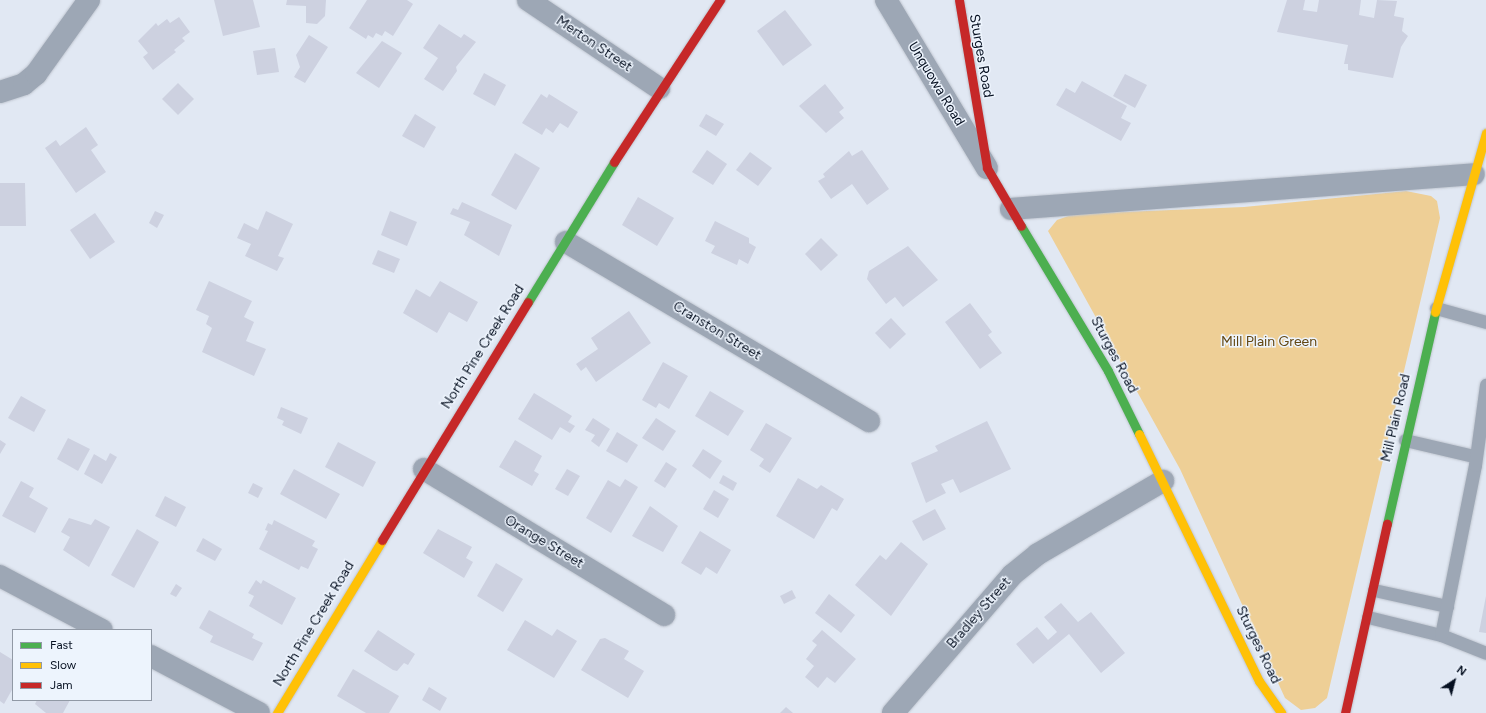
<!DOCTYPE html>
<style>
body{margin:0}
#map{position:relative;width:1486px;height:713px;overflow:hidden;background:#e1e8f3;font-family:Figtree,sans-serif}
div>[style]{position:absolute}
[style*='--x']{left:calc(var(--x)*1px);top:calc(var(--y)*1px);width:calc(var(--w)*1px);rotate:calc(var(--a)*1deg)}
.green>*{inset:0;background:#eecf96}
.building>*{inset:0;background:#cdd1e0}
.roads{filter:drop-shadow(0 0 1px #c0c6d0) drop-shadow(0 0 1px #c0c6d0)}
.lane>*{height:13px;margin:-6.5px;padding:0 6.5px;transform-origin:6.5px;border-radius:6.5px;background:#9da7b5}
.street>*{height:22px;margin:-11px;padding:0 11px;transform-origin:11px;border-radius:11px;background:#9da7b5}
.fast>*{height:9px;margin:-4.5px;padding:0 4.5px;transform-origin:4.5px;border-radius:4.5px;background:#4caf50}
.slow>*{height:9px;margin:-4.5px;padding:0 4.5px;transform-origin:4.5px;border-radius:4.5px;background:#ffc107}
.jam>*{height:9px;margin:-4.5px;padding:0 4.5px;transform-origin:4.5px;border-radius:4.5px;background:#c62828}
span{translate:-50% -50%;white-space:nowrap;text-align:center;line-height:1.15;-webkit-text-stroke:3px #edf4fd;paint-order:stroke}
.street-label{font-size:14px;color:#061021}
.park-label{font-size:14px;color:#624611}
.legend{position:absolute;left:12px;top:629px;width:140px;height:72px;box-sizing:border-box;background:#edf4fd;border:1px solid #9199a5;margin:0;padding:5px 7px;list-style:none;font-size:12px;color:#061021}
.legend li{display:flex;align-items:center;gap:8px;height:20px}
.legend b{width:20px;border:1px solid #9199a5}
.north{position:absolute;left:1434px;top:661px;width:40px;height:40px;-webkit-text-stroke:3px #edf4fd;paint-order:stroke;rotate:36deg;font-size:11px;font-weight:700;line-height:16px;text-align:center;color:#061021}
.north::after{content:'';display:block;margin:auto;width:14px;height:18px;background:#061021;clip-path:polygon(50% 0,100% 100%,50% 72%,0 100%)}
</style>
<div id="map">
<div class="green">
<div style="clip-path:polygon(1406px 191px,1431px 196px,1437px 201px,1440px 218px,1327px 698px,1315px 708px,1301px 710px,1285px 698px,1180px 469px,1048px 231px,1057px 220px,1074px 214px,1244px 207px)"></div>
</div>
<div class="building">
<div style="clip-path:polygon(214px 0,253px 0,260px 27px,223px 36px)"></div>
<div style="clip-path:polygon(287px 0,326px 0,325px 16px,317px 24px,306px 23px,306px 6px,286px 5px)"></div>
<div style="clip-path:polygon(367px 0,407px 0,413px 4px,393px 36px,385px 31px,382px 36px,376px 33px,373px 38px,368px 35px,366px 39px,349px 28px)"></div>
<div style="clip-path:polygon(1287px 0,1305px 0,1303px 10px,1317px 12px,1319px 0,1361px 0,1359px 15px,1374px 18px,1377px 0,1397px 1px,1394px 16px,1404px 18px,1402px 31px,1408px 36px,1401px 47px,1393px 78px,1348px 70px,1348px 64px,1344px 64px,1348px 45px,1277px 32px)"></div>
<div style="clip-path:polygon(785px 10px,812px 45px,783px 66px,757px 31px)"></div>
<div style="clip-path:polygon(179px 17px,190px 32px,182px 38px,185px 41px,174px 50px,176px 52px,153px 70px,143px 57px,148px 53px,138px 41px,156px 23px,158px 26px,167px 19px,170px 23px)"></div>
<div style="clip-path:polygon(439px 24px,461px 38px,464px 34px,476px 42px,456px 67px,457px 71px,443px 91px,424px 79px,438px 58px,423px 48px)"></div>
<div style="clip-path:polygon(309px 35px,328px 47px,305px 83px,294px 77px,300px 67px,296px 55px)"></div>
<div style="clip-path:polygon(382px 41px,402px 53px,379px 88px,356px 73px)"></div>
<div style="clip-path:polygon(275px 48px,279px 72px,257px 75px,253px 51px)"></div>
<div style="clip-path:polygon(484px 73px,506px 85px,495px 106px,473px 94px)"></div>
<div style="clip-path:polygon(1125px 74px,1147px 85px,1135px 108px,1113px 96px)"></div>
<div style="clip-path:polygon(1082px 81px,1127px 106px,1121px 118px,1131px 123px,1121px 141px,1056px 105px,1066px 88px,1075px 93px)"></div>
<div style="clip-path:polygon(178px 83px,194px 99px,178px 115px,162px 99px)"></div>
<div style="clip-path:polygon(825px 84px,844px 108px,839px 112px,844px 118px,826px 133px,799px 106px)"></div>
<div style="clip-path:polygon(541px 94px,547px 98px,549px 94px,578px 112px,568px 128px,560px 123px,553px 133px,546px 128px,542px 135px,522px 123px)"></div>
<div style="clip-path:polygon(415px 114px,436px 127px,424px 148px,402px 136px)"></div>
<div style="clip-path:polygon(706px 114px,724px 124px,716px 136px,699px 126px)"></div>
<div style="clip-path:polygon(86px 127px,98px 145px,91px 150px,106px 172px,76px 193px,45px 148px,56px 140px,60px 146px)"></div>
<div style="clip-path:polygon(707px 150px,727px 164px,713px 185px,692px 172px)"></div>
<div style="clip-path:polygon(862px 150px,889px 189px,867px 205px,852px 184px,831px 199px,818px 181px,825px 177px,823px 174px,849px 151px,852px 156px)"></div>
<div style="clip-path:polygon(750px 152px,772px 168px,758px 186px,736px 170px)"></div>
<div style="clip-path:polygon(515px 153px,540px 168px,516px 210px,491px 195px)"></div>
<div style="clip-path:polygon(0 183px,25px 183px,26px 226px,0 226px)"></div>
<div style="clip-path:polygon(638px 197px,674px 218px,657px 246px,622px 225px)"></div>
<div style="clip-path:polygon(462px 202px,512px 225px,499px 256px,464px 235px,470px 222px,450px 214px,453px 208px,458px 210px)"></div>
<div style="clip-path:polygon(155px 211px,164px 215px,157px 228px,149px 223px)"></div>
<div style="clip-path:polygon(266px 211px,293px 224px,278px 256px,284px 258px,277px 271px,245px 256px,251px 244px,237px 238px,244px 223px,258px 230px)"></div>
<div style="clip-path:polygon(390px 211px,417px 222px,407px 246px,381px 235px)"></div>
<div style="clip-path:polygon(95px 213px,115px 242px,90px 259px,70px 230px)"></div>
<div style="clip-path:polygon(715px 221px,749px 238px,749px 243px,756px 247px,748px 264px,739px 259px,737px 265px,711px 253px,715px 246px,705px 241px)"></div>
<div style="clip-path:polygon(821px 238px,838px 255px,821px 271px,805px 254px)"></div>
<div style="clip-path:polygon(908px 246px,938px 280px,903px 307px,895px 297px,886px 304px,867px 279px,869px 271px)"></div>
<div style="clip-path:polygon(378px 250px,400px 259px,394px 273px,372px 264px)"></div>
<div style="clip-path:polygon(209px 281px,252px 301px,244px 317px,254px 322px,246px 341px,266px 349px,254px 376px,202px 352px,212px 328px,206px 324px,209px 316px,196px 310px)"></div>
<div style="clip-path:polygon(440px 281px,478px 302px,467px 322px,449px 312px,437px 333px,403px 313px,416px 289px,430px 297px)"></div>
<div style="clip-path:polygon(970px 303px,992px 332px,988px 335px,1002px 353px,980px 369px,945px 322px)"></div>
<div style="clip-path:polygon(629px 311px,651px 343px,596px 382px,586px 367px,581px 371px,576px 364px,598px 349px,591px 338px)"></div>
<div style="clip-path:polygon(891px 318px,906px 334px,890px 349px,875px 333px)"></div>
<div style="clip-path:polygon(663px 362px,688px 376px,669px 409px,659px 403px,656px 408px,642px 400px)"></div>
<div style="clip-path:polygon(710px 391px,744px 411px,728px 436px,695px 416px)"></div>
<div style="clip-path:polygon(534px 393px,572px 416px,568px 422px,575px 426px,570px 433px,560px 427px,552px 440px,518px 419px)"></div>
<div style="clip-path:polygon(21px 396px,46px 410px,34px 432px,8px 418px)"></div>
<div style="clip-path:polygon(281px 407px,308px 418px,301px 434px,282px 425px,284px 421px,277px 418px)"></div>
<div style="clip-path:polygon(593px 418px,610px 429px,599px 447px,591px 441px,595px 435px,585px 430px)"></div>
<div style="clip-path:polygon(656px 418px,676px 431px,663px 451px,642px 438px)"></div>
<div style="clip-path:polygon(987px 421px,1011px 469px,960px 493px,953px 479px,941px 484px,946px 493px,926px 503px,911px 463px,938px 451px,935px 446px)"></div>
<div style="clip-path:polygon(766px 423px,792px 438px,770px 473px,759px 466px,764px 459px,750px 450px)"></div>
<div style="clip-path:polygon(617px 432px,638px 445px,627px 463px,606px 451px)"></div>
<div style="clip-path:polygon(68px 438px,90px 449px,78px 471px,57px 459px)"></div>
<div style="clip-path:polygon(0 440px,6px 444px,0 454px)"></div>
<div style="clip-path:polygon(515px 440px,542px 456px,534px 471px,539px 474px,532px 486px,499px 467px)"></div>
<div style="clip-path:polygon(338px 442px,376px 462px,363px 487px,325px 467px)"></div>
<div style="clip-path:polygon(703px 449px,722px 461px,710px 479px,692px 466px)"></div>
<div style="clip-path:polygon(110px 453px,117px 457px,102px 484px,84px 474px,94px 454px,106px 461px)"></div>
<div style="clip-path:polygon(666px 462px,677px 469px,665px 488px,654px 481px)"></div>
<div style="clip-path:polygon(294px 469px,340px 494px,326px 519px,280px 494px)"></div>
<div style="clip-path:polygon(567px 469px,580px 476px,568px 496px,555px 489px)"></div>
<div style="clip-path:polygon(723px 475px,737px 483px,733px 491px,719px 483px)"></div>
<div style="clip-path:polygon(798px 478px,817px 489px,821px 485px,844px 499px,837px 511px,832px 508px,814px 539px,776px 516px)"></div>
<div style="clip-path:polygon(625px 479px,638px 487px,611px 533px,586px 518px,608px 480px,620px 487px)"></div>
<div style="clip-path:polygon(21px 481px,34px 488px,29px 497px,48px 508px,35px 533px,2px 516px)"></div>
<div style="clip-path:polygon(253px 483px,263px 488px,258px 498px,248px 493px)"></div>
<div style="clip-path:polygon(714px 490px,729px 499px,718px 518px,703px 509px)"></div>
<div style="clip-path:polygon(165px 496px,186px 507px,176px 527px,155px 516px)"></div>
<div style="clip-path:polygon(650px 506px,678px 526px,663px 552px,632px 536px)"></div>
<div style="clip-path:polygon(935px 509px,946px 529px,923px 541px,912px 521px)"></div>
<div style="clip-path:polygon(69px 518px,91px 525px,95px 519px,110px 527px,89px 567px,63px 550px,70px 537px,61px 532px)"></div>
<div style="clip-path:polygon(274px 520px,315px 541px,312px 546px,318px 549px,308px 569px,301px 566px,299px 570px,259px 549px,268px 531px,265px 530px,268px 523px,272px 525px)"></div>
<div style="clip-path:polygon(137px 529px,159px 542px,134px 588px,111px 575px)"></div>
<div style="clip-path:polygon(438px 529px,472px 547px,466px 558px,473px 562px,464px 578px,423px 553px)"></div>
<div style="clip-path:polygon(700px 531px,731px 550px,717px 574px,706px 567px,701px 575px,681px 563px)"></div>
<div style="clip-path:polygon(203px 538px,222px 549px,215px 561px,196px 551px)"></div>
<div style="clip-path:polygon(901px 542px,928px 564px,891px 616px,855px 585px,880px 555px,886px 560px)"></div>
<div style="clip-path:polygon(496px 563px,523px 579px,503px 612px,477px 596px)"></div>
<div style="clip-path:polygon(256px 580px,261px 584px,263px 580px,296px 598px,282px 625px,249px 606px,254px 596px,248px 593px)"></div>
<div style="clip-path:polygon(176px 584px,182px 588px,176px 597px,170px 594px)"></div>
<div style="clip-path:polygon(792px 590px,796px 598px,784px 604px,780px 596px)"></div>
<div style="clip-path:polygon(829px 594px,855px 615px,841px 633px,815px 613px)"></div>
<div style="clip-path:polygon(1486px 596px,1486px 633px,1479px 632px)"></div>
<div style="clip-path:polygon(1061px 603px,1078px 622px,1091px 612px,1125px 653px,1101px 673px,1069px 634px,1033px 664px,1016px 644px,1037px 627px,1048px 640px,1057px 632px,1044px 617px)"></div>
<div style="clip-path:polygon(209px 610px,254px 634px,252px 638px,263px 643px,253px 661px,210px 642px,213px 636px,199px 628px)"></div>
<div style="clip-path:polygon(525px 620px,552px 636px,557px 629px,577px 641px,554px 678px,507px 650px)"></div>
<div style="clip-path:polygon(378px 630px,415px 654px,408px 665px,404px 663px,397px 671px,393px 670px,364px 651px)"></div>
<div style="clip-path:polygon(822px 630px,856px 659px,835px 683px,827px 677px,818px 688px,805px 677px,814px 666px,806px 659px,817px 645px,812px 641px)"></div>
<div style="clip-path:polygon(605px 638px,629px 651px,624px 659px,644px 671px,628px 698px,581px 670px,600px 639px)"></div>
<div style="clip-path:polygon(0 652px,13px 660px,13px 688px,4px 704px,0 701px)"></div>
<div style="clip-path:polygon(353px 669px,399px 696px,389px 713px,366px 713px,337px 696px)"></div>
<div style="clip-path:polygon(429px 687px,447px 698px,440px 711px,422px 700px)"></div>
<div style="clip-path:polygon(37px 700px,70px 700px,63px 713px,46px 713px,35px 704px)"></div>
<div style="clip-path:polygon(786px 707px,793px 713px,780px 713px)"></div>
</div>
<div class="roads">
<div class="lane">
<div style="--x:1436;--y:308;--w:52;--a:15.6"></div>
<div style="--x:1405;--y:440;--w:71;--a:13.1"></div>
<div style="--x:1374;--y:590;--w:75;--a:12.4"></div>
<div style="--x:1368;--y:617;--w:75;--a:13.9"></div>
<div style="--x:1441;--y:635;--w:48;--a:21.8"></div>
<div style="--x:1441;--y:635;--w:173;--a:-78.7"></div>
<div style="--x:1475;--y:465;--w:81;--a:-82.2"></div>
</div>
<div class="street">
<div style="--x:528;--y:0;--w:158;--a:33.9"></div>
<div style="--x:886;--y:0;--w:196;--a:59"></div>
<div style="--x:0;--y:92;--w:25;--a:-18"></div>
<div style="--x:24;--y:84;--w:16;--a:-40"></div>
<div style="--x:36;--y:74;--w:91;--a:-54.4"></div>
<div style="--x:1011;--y:209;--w:464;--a:-4.3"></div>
<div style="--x:566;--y:242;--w:352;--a:30.6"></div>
<div style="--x:424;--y:469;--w:281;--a:31.3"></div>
<div style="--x:0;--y:576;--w:115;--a:27.9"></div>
<div style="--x:151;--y:656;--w:122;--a:27.8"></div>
<div style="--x:893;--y:713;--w:182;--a:-49.2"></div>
<div style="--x:1012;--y:575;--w:33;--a:-39"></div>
<div style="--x:1038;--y:554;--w:145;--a:-30.3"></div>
</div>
<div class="fast">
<div style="--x:1021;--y:226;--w:169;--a:59"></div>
<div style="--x:1108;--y:371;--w:70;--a:63.8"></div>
<div style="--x:528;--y:302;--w:164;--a:-58.4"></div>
<div style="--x:1387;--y:524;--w:217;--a:-77.2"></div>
</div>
<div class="slow">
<div style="--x:1435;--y:312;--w:186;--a:-74.1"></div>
<div style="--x:1139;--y:434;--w:275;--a:64.1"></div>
<div style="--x:1259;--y:681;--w:39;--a:55"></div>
<div style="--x:277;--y:713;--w:202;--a:-58.7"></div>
</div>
<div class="jam">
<div style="--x:959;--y:0;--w:170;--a:80.5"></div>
<div style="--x:987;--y:168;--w:67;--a:59.6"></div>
<div style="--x:614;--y:162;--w:194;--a:-56.8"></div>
<div style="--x:382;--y:540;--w:279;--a:-58.5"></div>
<div style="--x:1345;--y:713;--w:194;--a:-77.5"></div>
</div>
</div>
<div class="street-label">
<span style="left:594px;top:44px;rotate:34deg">Merton Street</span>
<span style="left:981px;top:56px;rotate:80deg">Sturges Road</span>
<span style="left:936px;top:84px;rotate:59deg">Unquowa Road</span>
<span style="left:717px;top:331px;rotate:31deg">Cranston Street</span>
<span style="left:483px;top:347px;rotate:-58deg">North Pine Creek Road</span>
<span style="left:1114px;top:355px;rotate:62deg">Sturges Road</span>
<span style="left:1396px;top:418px;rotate:-77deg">Mill Plain Road</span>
<span style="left:544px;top:542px;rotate:31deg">Orange Street</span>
<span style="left:979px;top:613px;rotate:-49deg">Bradley Street</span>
<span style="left:314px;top:624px;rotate:-59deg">North Pine Creek Road</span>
<span style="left:1258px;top:645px;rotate:64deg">Sturges Road</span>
</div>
<div class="park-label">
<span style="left:1269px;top:342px">Mill Plain Green</span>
</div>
<ul class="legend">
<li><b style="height:5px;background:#4caf50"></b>Fast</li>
<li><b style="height:5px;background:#ffc107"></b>Slow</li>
<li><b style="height:5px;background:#c62828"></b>Jam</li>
</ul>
<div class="north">N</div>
</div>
